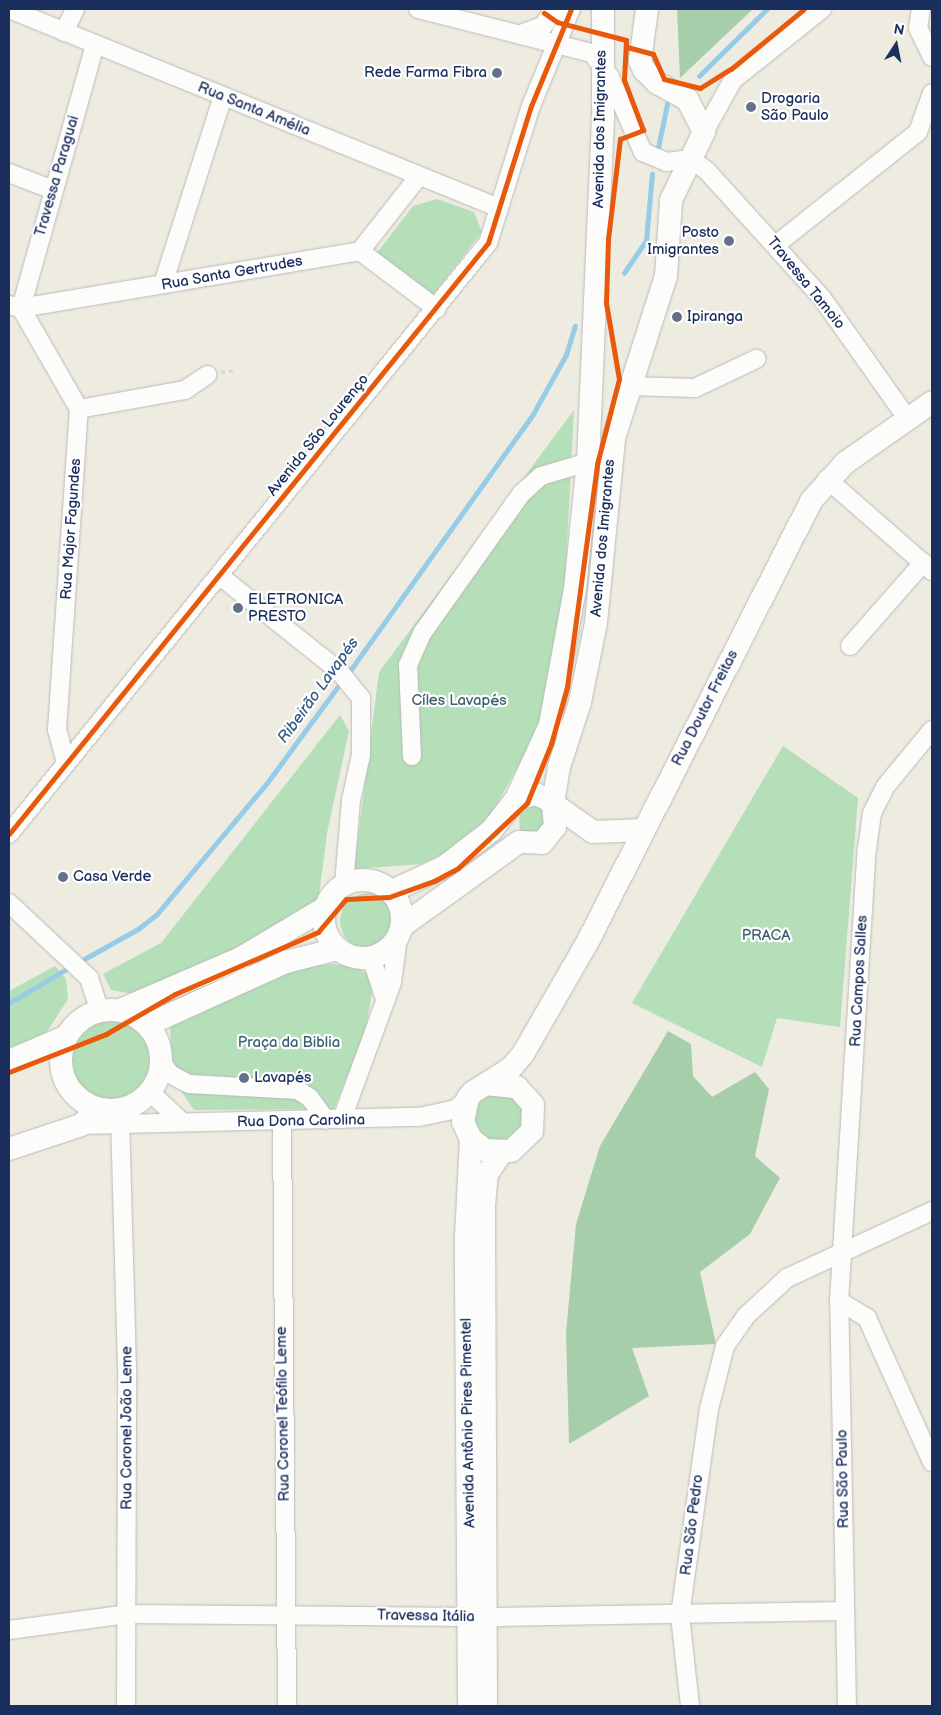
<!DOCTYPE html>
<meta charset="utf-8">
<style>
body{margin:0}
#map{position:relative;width:941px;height:1715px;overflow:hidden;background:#eeebe1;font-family:"Balsamiq Sans",sans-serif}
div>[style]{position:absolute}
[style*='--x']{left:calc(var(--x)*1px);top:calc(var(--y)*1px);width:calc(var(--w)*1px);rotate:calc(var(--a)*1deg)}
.green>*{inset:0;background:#b5dfb8}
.round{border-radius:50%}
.forest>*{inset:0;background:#a6ceab}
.stream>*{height:4.5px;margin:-2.25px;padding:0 2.25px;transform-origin:2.25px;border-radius:2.25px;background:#96cce8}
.path>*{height:2.5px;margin-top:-1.25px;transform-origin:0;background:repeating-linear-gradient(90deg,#d6d7d6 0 4px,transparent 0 8px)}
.roads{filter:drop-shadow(0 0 1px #b9bab8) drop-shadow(0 0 1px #b9bab8)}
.minor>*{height:18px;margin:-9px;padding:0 9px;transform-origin:9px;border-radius:9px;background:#fcfcfa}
.major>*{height:22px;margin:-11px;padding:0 11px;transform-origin:11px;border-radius:11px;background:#fcfcfa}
.major>.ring{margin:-11px;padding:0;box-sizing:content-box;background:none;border:22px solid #fcfcfa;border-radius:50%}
.cycleway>*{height:5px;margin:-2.5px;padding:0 2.5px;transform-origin:2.5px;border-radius:2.5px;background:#e8590c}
.dots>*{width:14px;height:14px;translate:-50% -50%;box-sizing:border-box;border:2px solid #fff;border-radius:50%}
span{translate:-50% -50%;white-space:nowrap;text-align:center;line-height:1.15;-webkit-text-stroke:4.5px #fff;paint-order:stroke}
.poi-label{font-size:15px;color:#1b2f5e}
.right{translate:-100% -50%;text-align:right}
.left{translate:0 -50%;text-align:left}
.street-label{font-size:15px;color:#1b2f5e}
.park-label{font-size:15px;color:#3b616f}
.water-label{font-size:16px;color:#355a88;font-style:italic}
.frame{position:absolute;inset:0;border:10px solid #1b2f5e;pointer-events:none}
.north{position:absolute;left:871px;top:20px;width:50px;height:50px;-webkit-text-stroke:4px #fff;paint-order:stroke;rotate:11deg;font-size:14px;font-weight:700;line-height:20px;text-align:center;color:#1b2f5e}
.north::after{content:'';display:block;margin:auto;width:18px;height:22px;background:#1b2f5e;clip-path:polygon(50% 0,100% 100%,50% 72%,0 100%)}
</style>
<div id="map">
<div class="green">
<div style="clip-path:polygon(437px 199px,474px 212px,482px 232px,430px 299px,373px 258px,413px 206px)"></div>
<div style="clip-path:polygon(574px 410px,562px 640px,536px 734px,492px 813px,460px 847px,421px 864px,354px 869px,379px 672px)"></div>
<div style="clip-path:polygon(340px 715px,349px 731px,327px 833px,318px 903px,279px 938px,139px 995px,111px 990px,103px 974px,161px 943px)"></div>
<div style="clip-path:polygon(783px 746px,858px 798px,840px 1027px,777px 1018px,762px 1067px,632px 1003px)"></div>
<div style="clip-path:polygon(532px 805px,544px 807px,550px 833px,520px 832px,519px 815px)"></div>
<div class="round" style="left:340px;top:893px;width:56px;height:56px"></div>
<div style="clip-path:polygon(333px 964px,353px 966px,370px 975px,372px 992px,366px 1029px,334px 1109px,194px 1110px,174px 1081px,170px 1029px,179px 1016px,298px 968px)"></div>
<div style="clip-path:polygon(55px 966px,66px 979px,68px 999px,46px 1033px,9px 1048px,9px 991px)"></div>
<div class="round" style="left:68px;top:1018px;width:84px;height:84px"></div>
<div class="round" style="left:474px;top:1092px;width:50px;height:50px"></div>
</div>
<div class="forest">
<div style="clip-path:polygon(677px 9px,753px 9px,680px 78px)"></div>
<div style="clip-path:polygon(668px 1031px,691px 1044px,693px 1076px,712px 1097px,755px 1072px,769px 1089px,755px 1156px,780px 1178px,750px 1234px,700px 1272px,716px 1344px,632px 1348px,649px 1396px,569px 1444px,566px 1333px,576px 1224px,600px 1146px)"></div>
</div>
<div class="stream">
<div style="--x:699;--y:76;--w:95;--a:-44.6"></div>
<div style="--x:658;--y:148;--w:45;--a:-78.4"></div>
<div style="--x:624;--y:273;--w:40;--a:-56"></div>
<div style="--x:646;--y:240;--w:66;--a:-84.8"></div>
<div style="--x:347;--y:675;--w:320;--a:-54.5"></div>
<div style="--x:533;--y:414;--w:68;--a:-60.8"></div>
<div style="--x:566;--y:355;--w:30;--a:-73"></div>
<div style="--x:79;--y:962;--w:68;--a:-29.2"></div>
<div style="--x:138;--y:929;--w:24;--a:-38"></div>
<div style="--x:157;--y:914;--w:171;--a:-50"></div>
<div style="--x:267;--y:783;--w:127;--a:-53.7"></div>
<div style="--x:9;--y:1003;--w:71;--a:-30.5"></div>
</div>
<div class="path">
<div style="--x:221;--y:372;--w:16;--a:-7"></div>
</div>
<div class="roads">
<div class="minor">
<div style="--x:9;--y:9;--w:529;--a:22.1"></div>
<div style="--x:418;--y:9;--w:179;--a:14.2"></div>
<div style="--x:592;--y:53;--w:30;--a:53"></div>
<div style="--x:610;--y:77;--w:82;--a:66.3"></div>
<div style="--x:643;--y:152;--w:25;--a:23"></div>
<div style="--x:666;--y:162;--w:25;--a:-7"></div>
<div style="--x:691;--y:159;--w:20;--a:37"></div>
<div style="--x:707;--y:171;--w:171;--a:47.8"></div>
<div style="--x:822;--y:298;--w:147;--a:54.7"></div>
<div style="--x:921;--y:9;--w:19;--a:99"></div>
<div style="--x:918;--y:28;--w:32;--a:64"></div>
<div style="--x:64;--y:32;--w:25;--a:-64"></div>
<div style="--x:521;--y:34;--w:25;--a:-21"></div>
<div style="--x:544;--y:25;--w:18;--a:-61"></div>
<div style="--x:704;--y:132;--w:60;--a:-60.9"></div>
<div style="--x:733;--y:80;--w:114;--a:-38.6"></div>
<div style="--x:9;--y:173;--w:47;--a:21.1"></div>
<div style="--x:777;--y:244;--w:180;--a:-38.5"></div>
<div style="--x:918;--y:132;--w:41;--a:-70.3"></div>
<div style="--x:360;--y:251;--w:95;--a:-51.8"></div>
<div style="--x:163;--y:284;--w:197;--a:-72.3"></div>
<div style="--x:9;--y:305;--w:12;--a:14"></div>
<div style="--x:21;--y:308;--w:344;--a:-9.5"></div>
<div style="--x:360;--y:251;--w:96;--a:37"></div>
<div style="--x:631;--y:386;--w:64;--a:1.8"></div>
<div style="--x:695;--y:388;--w:68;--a:-25.4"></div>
<div style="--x:79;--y:409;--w:108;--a:-10.2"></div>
<div style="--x:185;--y:390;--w:27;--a:-34"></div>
<div style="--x:827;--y:479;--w:140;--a:41.2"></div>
<div style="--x:220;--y:576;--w:152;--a:38.6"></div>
<div style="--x:339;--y:671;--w:35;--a:51"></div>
<div style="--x:361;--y:698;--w:57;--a:90"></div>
<div style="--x:361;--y:755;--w:46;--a:102.5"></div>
<div style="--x:351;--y:800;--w:86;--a:94.7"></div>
<div style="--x:850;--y:646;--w:111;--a:-48.7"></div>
<div style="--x:412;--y:756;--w:91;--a:-92.5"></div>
<div style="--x:408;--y:665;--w:36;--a:-66"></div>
<div style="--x:423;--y:632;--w:169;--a:-54.6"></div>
<div style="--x:521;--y:494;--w:27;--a:-42"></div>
<div style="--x:541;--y:476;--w:49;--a:-16.6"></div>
<div style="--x:66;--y:763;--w:34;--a:-105"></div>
<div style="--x:57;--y:730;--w:322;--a:-86.1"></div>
<div style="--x:79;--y:409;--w:116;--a:-119.9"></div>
<div style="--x:21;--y:308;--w:274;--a:-74.3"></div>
<div style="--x:9;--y:834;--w:761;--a:-50.98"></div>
<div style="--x:488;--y:243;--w:144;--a:-72.6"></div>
<div style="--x:531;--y:106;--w:105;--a:-67.6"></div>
<div style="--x:9;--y:903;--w:110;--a:43.2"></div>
<div style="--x:89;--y:978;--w:35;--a:72"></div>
<div style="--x:371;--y:957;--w:41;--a:71.6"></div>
<div style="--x:161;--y:1061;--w:16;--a:55"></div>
<div style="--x:170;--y:1074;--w:21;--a:28"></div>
<div style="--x:189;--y:1084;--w:109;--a:3.2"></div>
<div style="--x:298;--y:1090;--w:14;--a:34"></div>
<div style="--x:310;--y:1098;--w:27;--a:54"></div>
<div style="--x:150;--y:1092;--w:44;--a:43.2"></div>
<div style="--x:342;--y:1119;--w:146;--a:-69.9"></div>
<div style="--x:392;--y:982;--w:45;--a:-82.4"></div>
<div style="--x:282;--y:1121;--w:585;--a:89.51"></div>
<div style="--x:81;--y:1125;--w:338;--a:-1.4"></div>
<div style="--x:419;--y:1117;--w:38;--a:-12"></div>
<div style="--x:456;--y:1109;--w:16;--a:-43"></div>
<div style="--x:839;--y:1301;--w:33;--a:31"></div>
<div style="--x:867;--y:1318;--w:158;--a:65.7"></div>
<div style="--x:9;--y:1630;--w:119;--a:-7.7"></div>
<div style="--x:127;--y:1614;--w:373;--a:0.5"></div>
<div style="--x:500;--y:1617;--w:345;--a:-1"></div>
<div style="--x:126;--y:1706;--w:338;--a:-89.8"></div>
<div style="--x:127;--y:1368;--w:246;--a:-91.6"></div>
<div style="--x:120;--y:1122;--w:29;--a:-46"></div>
<div style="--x:690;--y:1706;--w:92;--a:-96.3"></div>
<div style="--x:680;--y:1615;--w:208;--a:-82"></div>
<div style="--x:709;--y:1409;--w:65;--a:-75.7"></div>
<div style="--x:725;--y:1346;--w:38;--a:-55"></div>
<div style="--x:747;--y:1315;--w:54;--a:-42.8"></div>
<div style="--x:787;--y:1278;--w:160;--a:-24.8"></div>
<div style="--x:847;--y:1706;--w:405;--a:-91.1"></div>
<div style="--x:839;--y:1301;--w:453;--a:-86.5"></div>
<div style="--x:867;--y:849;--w:36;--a:-82"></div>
<div style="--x:872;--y:813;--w:29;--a:-63"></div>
<div style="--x:885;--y:787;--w:74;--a:-50.5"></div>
</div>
<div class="major">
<div style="--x:516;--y:799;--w:20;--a:-15"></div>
<div style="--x:535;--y:794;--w:11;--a:22"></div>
<div style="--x:545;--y:798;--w:59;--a:35.3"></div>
<div style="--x:593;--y:832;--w:51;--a:-2.2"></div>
<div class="ring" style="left:324px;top:880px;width:56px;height:56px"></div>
<div style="--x:390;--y:892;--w:60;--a:-24.8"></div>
<div style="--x:444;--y:867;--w:59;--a:-37.5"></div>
<div style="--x:491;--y:831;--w:41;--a:-52"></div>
<div style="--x:516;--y:799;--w:81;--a:-65.3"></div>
<div style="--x:550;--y:725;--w:138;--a:-79.6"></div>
<div style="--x:575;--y:589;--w:128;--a:-84.2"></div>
<div style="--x:588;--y:462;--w:349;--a:-87.5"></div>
<div style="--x:603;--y:113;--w:104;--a:-90"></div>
<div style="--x:402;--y:926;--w:144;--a:-35.7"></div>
<div style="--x:519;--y:842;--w:23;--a:2"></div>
<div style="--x:542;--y:843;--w:21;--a:-51"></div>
<div style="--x:555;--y:827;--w:23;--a:-95"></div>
<div style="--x:553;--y:804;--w:37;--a:-81"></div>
<div style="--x:559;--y:767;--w:68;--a:-72.1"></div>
<div style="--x:580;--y:702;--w:81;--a:-78.6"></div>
<div style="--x:596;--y:623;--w:186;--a:-84.4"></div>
<div style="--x:614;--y:438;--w:170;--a:-72.2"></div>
<div style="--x:666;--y:276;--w:76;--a:-86.2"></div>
<div style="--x:671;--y:200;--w:76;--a:-64.1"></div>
<div style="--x:704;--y:132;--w:36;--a:-117"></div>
<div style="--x:688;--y:100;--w:35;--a:-151"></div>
<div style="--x:657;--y:83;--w:18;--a:-135"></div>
<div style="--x:644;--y:70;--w:10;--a:-114"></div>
<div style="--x:640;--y:61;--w:52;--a:-82.3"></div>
<div class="ring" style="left:61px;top:1010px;width:78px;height:78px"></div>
<div style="--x:120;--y:1010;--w:132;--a:-23.3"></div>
<div style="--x:241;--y:958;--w:98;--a:-30.8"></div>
<div style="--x:147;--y:1025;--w:153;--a:-24.4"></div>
<div style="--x:286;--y:962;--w:54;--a:-14"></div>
<div style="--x:9;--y:1061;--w:61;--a:-23.2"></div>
<div style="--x:486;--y:1084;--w:31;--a:6"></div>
<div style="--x:517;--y:1087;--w:24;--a:48"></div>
<div style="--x:533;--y:1105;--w:26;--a:92"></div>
<div style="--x:532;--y:1131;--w:29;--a:136"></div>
<div style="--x:511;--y:1151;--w:26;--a:-178"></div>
<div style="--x:485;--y:1150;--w:18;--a:-142"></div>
<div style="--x:471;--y:1139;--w:19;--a:-115"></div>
<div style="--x:463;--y:1122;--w:25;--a:-78"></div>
<div style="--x:468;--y:1098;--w:8;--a:-50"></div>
<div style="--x:473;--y:1092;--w:15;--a:-32"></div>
<div style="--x:486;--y:1084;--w:19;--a:-32"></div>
<div style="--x:502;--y:1074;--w:12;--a:-35"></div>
<div style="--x:512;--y:1067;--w:17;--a:-50"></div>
<div style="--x:523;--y:1054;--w:133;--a:-60.1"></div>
<div style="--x:589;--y:939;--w:491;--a:-63.1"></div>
<div style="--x:811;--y:501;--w:51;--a:-48.2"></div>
<div style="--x:845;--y:463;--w:106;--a:-35"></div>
<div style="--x:9;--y:1149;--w:76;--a:-18.4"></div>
<div style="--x:81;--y:1125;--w:23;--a:-43"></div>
<div style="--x:469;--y:1706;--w:469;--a:-90.4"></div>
<div style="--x:466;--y:1237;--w:98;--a:-87.1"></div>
<div style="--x:486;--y:1706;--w:500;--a:-90.23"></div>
<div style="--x:484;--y:1206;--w:32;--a:-85"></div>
<div style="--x:487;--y:1174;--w:27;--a:-56"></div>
</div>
</div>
<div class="cycleway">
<div style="--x:627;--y:47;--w:27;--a:15"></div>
<div style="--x:653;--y:54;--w:27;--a:66"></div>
<div style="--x:664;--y:79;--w:37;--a:14"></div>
<div style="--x:700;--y:88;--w:36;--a:-32"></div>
<div style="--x:731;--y:69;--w:94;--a:-39.4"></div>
<div style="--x:9;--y:834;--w:761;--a:-50.98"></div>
<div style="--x:488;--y:243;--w:144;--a:-72.6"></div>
<div style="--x:531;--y:106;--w:105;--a:-67.6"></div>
<div style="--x:9;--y:1072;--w:104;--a:-21.4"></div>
<div style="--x:106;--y:1034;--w:80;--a:-30.1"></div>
<div style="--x:175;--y:994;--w:156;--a:-23.4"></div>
<div style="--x:318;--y:932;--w:43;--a:-49.7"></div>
<div style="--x:346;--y:899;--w:43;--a:-2.7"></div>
<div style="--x:389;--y:897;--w:48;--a:-19.6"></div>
<div style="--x:434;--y:881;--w:27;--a:-28"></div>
<div style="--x:458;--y:868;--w:95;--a:-43.3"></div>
<div style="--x:527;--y:803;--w:64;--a:-67.9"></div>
<div style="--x:551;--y:744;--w:59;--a:-74.3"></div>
<div style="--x:567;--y:687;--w:225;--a:-82.3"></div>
<div style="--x:597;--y:464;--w:88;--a:-75.5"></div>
<div style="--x:619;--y:379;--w:77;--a:-99.7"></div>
<div style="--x:606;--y:303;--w:64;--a:-88.2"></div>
<div style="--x:608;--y:239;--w:101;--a:-83.2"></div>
<div style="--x:620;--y:139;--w:25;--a:-21"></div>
<div style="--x:643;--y:130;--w:53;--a:-110.8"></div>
<div style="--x:624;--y:80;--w:40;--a:-87.1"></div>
<div style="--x:626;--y:40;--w:71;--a:-165.4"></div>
<div style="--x:557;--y:22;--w:16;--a:-145"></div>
</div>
<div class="dots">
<div style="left:497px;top:73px;background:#65718c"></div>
<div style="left:751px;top:107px;background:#65718c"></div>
<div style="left:729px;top:241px;background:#65718c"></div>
<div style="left:677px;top:317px;background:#65718c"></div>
<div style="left:238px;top:608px;background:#65718c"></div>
<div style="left:63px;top:877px;background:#65718c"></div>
<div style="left:244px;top:1078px;background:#65718c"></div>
</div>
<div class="poi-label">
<span class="right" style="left:487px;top:73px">Rede Farma Fibra</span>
<span class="left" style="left:761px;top:107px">Drogaria<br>São Paulo</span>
<span class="right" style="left:719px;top:241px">Posto<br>Imigrantes</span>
<span class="left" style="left:687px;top:317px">Ipiranga</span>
<span class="left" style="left:248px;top:608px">ELETRONICA<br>PRESTO</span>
<span class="left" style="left:73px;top:877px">Casa Verde</span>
<span class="left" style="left:254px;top:1078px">Lavapés</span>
</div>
<div class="street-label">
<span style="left:254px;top:109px;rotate:22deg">Rua Santa Amélia</span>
<span style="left:600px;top:129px;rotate:-89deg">Avenida dos Imigrantes</span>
<span style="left:57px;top:176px;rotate:-74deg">Travessa Paraguai</span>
<span style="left:232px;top:273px;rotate:-10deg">Rua Santa Gertrudes</span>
<span style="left:806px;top:283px;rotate:51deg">Travessa Tamoio</span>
<span style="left:318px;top:435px;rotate:-51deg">Avenida São Lourenço</span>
<span style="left:71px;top:529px;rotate:-86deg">Rua Major Fagundes</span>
<span style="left:603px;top:538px;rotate:-85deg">Avenida dos Imigrantes</span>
<span style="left:705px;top:708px;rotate:-63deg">Rua Doutor Freitas</span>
<span style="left:859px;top:981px;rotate:-87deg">Rua Campos Salles</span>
<span style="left:301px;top:1121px;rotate:-1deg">Rua Dona Carolina</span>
<span style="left:283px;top:1414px;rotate:-91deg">Rua Coronel Teófilo Leme</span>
<span style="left:468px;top:1423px;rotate:-91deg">Avenida Antônio Pires Pimentel</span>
<span style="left:127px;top:1428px;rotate:-90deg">Rua Coronel João Leme</span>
<span style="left:843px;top:1479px;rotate:-91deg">Rua São Paulo</span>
<span style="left:692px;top:1525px;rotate:-83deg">Rua São Pedro</span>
<span style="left:426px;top:1616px;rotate:1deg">Travessa Itália</span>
</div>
<div class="park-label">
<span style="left:459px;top:701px">Cíles Lavapés</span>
<span style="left:766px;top:936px">PRACA</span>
<span style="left:289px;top:1043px">Praça da Biblia</span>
</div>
<div class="water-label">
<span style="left:319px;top:691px;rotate:-54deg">Ribeirão Lavapés</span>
</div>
<div class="frame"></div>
<div class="north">N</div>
</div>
